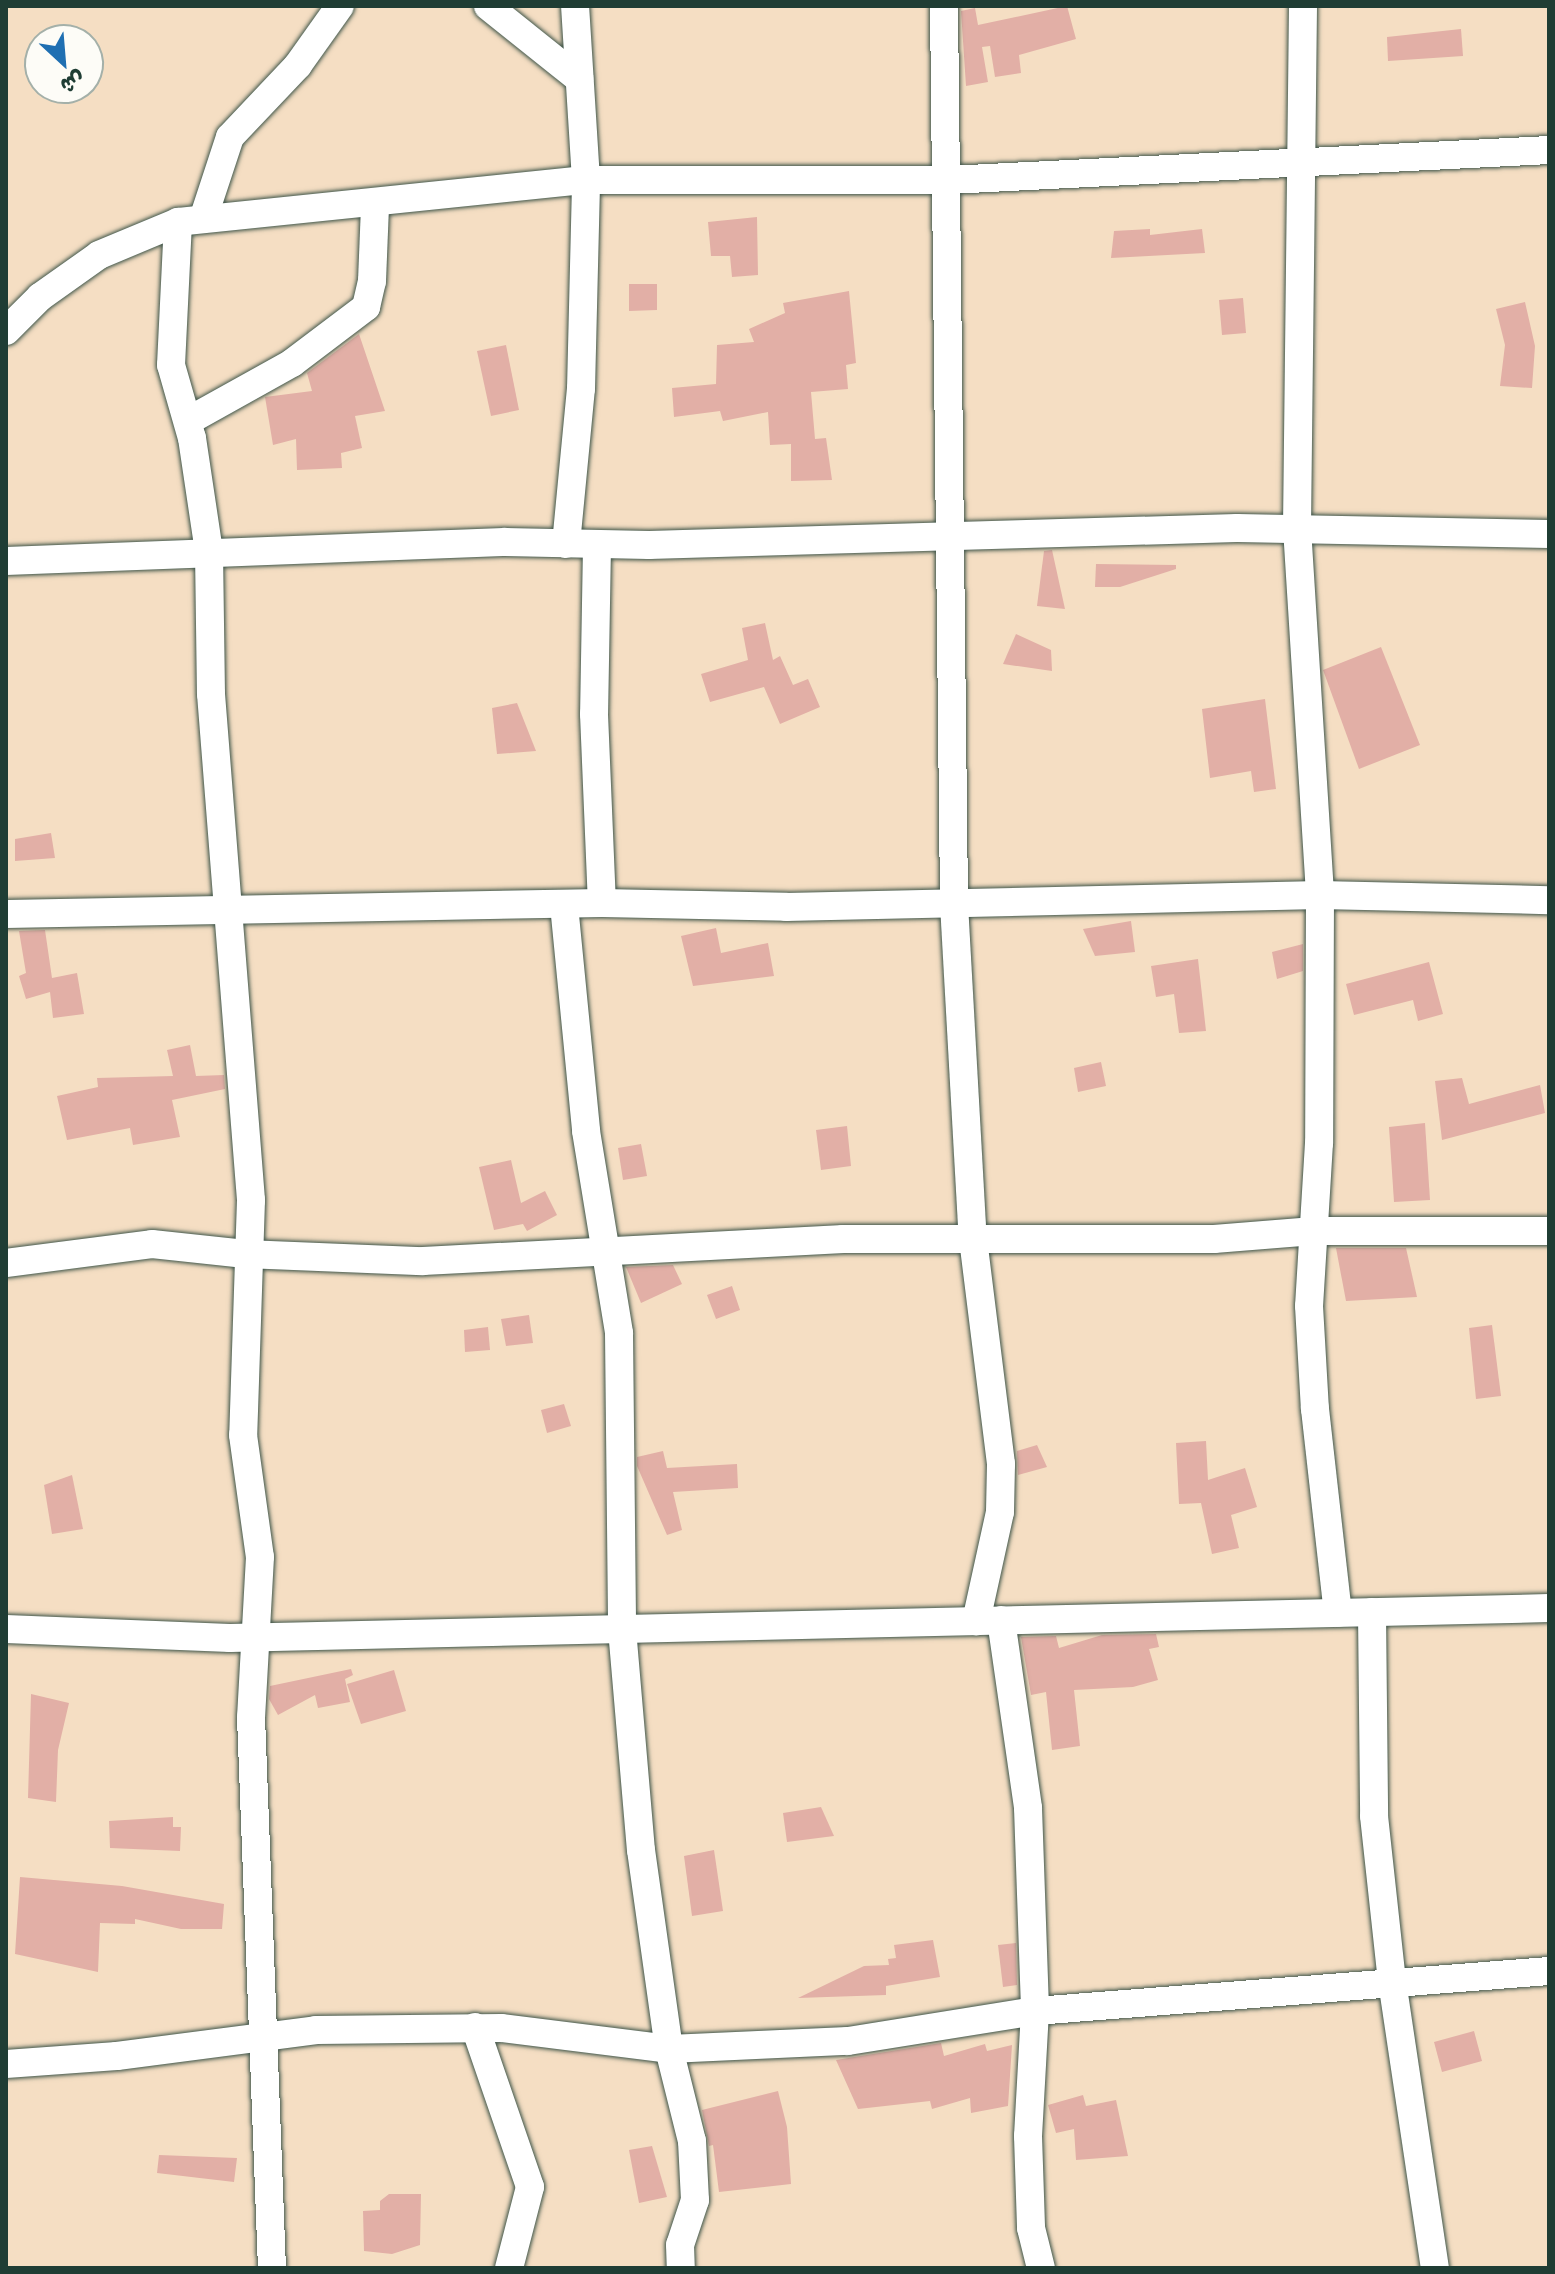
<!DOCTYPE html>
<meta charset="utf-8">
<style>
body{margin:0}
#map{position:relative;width:1555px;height:2274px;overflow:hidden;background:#f5dec3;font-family:"Playpen Sans","Playpen Sans Arabic",sans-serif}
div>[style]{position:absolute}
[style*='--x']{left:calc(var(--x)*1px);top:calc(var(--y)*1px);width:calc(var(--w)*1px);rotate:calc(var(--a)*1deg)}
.building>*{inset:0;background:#e2afa6}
.roads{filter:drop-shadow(0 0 2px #3f5549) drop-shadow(0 0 2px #3f5549)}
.minor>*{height:28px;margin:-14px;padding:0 14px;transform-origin:14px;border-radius:14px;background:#fff}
span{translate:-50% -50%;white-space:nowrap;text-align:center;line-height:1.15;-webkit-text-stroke:7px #fdfcf7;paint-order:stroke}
.frame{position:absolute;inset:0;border:8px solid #1f3d34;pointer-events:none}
.north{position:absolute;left:24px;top:24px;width:80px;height:80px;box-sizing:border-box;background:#fdfcf7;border:2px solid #a4b0a9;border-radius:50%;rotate:154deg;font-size:22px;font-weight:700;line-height:32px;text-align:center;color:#1f3d34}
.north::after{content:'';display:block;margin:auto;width:28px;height:36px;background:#1f6fb2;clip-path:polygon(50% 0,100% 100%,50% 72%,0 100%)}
</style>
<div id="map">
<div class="building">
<div style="clip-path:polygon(1067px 6px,1076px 39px,1019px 55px,1021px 73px,995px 77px,990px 46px,982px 47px,988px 82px,966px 86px,961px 11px,975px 8px,978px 25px)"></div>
<div style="clip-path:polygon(1461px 29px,1463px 56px,1388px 61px,1387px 37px)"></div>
<div style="clip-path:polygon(757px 217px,758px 275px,732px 277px,730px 256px,711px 256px,708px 222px)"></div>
<div style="clip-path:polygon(1150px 229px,1150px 235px,1202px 229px,1205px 253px,1111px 258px,1114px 231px)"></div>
<div style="clip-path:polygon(629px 284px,657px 284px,657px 310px,629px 311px)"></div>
<div style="clip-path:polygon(849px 291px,856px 363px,846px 365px,848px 389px,811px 392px,815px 439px,826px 438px,832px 480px,791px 481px,791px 444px,770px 445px,768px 412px,723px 421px,720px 411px,674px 417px,672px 388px,716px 384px,717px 345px,754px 342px,749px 329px,785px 313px,783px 303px)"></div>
<div style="clip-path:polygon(1243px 298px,1246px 333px,1222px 335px,1219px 300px)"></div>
<div style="clip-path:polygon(1525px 302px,1535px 346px,1532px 388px,1500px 386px,1505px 345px,1496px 309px)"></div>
<div style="clip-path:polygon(359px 334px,385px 411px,355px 416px,362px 448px,341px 453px,342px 468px,297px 470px,296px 439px,273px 445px,265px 397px,312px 391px,307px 373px)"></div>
<div style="clip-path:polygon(506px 345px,519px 410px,491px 416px,477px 351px)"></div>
<div style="clip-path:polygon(1052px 550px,1065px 609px,1037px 606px,1044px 551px)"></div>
<div style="clip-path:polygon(1096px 564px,1176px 565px,1176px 569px,1120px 587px,1095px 587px)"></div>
<div style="clip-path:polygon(765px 623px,773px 660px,780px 656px,793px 685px,808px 679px,820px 707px,780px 724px,764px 687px,710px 702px,701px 674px,748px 660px,742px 628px)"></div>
<div style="clip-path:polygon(1016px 634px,1051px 650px,1052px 671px,1003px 664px)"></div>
<div style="clip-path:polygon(1381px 647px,1420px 745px,1359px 769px,1323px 670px)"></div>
<div style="clip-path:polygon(1265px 699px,1276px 789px,1254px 792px,1251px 771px,1210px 778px,1202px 709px)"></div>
<div style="clip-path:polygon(517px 703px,536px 751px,497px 754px,492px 708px)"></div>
<div style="clip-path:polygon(51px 833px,55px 858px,15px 861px,15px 839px)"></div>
<div style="clip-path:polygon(1131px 921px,1135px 952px,1095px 956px,1083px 929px)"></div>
<div style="clip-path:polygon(716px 928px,721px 953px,768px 943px,774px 976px,693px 986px,681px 936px)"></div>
<div style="clip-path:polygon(45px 930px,52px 978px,77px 973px,84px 1014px,53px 1018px,50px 992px,26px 999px,19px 976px,26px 973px,19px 931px)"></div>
<div style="clip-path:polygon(1303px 944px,1303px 971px,1277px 979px,1272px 952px)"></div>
<div style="clip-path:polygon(1198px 959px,1206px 1031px,1179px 1033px,1174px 994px,1156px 997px,1151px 966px)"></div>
<div style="clip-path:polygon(1429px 962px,1443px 1014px,1418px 1021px,1413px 1000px,1354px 1015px,1346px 984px)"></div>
<div style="clip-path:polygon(190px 1045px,196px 1076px,224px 1075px,225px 1089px,172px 1100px,180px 1137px,133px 1145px,130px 1128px,67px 1140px,57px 1096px,98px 1087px,97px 1078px,173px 1076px,167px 1050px)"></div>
<div style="clip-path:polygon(1101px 1062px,1106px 1086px,1078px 1092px,1074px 1068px)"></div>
<div style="clip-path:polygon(1462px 1078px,1469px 1104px,1540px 1085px,1545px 1113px,1442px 1140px,1435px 1081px)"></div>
<div style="clip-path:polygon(1425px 1123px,1430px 1200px,1394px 1202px,1389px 1127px)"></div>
<div style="clip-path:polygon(847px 1126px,851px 1166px,821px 1170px,816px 1130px)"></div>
<div style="clip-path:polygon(641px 1144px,647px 1176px,623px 1180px,618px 1148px)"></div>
<div style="clip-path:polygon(511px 1160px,521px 1203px,545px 1191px,557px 1215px,527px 1231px,523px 1224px,494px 1230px,479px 1167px)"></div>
<div style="clip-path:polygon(1336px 1248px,1406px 1248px,1417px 1297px,1346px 1301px)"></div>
<div style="clip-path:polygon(673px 1265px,682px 1284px,641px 1303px,626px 1267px)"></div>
<div style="clip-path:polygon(732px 1286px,740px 1310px,716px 1319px,707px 1295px)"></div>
<div style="clip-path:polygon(529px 1315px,533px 1343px,506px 1346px,501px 1319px)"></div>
<div style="clip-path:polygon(1492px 1325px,1501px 1396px,1476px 1399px,1469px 1328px)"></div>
<div style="clip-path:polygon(488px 1327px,490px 1350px,465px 1352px,464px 1330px)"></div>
<div style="clip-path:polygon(564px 1404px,571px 1426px,547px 1433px,541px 1410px)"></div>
<div style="clip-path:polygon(1206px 1441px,1208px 1480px,1245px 1468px,1257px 1507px,1231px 1515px,1239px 1548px,1212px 1554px,1201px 1503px,1179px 1504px,1176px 1443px)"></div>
<div style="clip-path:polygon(1037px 1445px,1047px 1467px,1018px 1475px,1017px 1451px)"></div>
<div style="clip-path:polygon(663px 1451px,667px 1468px,737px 1464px,738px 1488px,673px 1492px,682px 1530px,667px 1535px,637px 1466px,637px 1457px)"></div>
<div style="clip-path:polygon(72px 1475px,83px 1529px,52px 1534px,44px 1485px)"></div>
<div style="clip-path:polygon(1156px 1634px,1159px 1647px,1149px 1649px,1158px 1680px,1133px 1687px,1074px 1690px,1080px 1746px,1052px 1750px,1046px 1692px,1031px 1695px,1021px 1637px,1056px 1636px,1059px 1648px,1102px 1635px)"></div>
<div style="clip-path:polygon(351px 1669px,353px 1675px,345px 1679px,350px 1702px,318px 1708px,315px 1695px,278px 1715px,269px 1699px,270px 1686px)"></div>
<div style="clip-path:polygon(394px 1670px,406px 1711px,361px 1724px,347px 1684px)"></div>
<div style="clip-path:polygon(31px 1694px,69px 1703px,58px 1750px,56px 1802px,28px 1798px)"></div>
<div style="clip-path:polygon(821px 1807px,834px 1836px,787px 1842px,783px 1813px)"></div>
<div style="clip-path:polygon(173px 1817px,173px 1827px,181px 1827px,180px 1851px,110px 1848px,109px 1821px)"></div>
<div style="clip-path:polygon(714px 1850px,723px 1911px,692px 1916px,684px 1856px)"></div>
<div style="clip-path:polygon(20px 1877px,122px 1886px,224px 1904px,222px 1929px,181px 1929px,135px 1919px,135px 1924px,100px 1923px,98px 1972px,15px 1954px)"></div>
<div style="clip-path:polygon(933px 1940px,940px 1977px,886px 1986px,886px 1995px,798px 1998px,864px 1966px,889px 1965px,888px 1959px,896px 1958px,894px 1945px)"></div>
<div style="clip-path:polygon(1016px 1943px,1017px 1985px,1003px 1987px,998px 1945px)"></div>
<div style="clip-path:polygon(1474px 2031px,1482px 2061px,1442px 2072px,1434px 2042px)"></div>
<div style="clip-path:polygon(941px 2043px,944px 2056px,985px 2044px,987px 2051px,1012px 2045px,1008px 2106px,971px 2113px,970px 2098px,932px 2109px,930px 2101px,858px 2109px,836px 2060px)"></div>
<div style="clip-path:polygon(778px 2091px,787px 2127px,791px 2184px,719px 2192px,713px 2145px,709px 2146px,702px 2110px)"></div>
<div style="clip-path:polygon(1083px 2095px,1086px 2106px,1116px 2100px,1128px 2156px,1076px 2160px,1074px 2129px,1056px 2133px,1048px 2105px)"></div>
<div style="clip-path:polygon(652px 2146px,667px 2197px,639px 2203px,629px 2150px)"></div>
<div style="clip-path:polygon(159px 2155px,237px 2158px,234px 2182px,157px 2173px)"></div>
<div style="clip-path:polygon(421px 2194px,420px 2245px,392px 2254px,364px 2251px,363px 2211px,380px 2210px,380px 2201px,389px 2194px)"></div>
</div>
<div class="roads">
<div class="minor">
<div style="--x:488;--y:6;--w:117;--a:38.7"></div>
<div style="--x:944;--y:6;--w:898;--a:89.36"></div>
<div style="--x:954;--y:904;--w:336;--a:86.8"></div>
<div style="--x:973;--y:1239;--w:227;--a:82.9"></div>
<div style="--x:1001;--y:1464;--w:48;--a:91.2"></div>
<div style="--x:1000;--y:1512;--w:112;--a:102.4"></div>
<div style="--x:1303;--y:6;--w:522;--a:90.66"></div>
<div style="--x:1297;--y:528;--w:368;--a:86.4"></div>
<div style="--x:1320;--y:895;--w:248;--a:90.2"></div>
<div style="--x:1319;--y:1143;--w:163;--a:93.5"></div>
<div style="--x:1309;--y:1306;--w:103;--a:86.7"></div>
<div style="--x:1315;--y:1409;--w:205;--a:83.6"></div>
<div style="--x:203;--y:219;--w:86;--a:-71.8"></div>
<div style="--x:230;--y:137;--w:99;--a:-46.6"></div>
<div style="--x:298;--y:65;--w:72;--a:-54.6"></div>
<div style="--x:178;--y:222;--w:143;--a:92.8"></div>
<div style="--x:171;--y:365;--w:76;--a:74"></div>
<div style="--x:192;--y:438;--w:115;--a:81.5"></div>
<div style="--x:209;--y:552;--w:142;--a:89.2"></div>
<div style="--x:211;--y:694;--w:508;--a:85.48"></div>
<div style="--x:251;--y:1200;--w:235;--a:91.9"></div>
<div style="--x:243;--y:1435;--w:123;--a:82.1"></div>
<div style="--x:260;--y:1557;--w:160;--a:93.2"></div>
<div style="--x:251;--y:1717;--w:551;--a:87.82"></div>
<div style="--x:6;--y:331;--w:48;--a:-45"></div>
<div style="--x:40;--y:297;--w:72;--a:-35.4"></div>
<div style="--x:99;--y:255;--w:86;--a:-22.7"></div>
<div style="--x:178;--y:222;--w:410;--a:-5.9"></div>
<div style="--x:586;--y:180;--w:363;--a:0"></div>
<div style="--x:949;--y:180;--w:601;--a:-2.86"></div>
<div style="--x:188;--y:421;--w:119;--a:-29.1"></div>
<div style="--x:292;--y:363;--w:93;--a:-37.1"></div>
<div style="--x:366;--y:307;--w:27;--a:-77"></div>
<div style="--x:372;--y:281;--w:75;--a:-87.7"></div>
<div style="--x:566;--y:544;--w:156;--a:-84.5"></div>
<div style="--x:581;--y:389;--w:209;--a:-88.6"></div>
<div style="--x:586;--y:180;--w:174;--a:-93.6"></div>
<div style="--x:597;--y:546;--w:168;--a:91"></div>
<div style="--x:594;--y:714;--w:189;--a:87.6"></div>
<div style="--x:6;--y:561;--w:499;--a:-2.2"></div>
<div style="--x:505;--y:542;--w:144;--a:1.2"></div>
<div style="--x:649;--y:545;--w:588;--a:-1.66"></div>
<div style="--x:1237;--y:528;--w:312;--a:1.1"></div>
<div style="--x:564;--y:905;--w:227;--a:84.4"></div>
<div style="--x:586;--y:1131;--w:205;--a:80.7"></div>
<div style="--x:619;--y:1333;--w:296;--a:89.4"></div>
<div style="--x:622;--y:1629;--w:222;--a:85.1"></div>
<div style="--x:641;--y:1850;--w:201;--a:82"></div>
<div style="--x:669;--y:2049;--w:95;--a:76"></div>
<div style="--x:692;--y:2141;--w:59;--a:87.1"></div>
<div style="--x:695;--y:2200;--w:47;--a:108.4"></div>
<div style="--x:680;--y:2245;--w:23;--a:88"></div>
<div style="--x:6;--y:914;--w:596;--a:-1.06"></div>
<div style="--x:602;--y:903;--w:184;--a:1.2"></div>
<div style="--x:786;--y:907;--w:534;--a:-1.29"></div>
<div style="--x:1320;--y:895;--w:229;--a:1.3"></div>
<div style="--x:6;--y:1263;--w:147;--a:-7.4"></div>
<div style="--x:152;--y:1244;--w:94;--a:6.1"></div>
<div style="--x:245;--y:1254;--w:178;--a:2.3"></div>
<div style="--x:423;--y:1261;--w:421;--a:-3"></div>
<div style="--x:843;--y:1239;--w:371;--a:0"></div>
<div style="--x:1214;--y:1239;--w:100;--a:-4.6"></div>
<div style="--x:1314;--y:1231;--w:235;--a:0"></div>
<div style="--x:1372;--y:1612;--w:204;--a:89.4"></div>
<div style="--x:1374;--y:1816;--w:166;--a:83.8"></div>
<div style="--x:1392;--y:1981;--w:290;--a:81.5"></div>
<div style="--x:1001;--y:1620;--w:190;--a:81.8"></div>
<div style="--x:1028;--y:1808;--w:203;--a:88"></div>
<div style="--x:1035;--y:2011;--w:125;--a:93.2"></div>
<div style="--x:1028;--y:2136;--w:92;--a:88.1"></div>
<div style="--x:1031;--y:2228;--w:41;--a:76"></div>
<div style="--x:6;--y:1629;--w:224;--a:2.3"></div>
<div style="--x:230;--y:1638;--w:1319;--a:-1.3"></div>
<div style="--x:475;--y:2027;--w:169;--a:71"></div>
<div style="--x:530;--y:2187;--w:84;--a:104.5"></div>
<div style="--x:6;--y:2064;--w:111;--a:-4.1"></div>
<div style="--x:117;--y:2056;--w:201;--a:-7.4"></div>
<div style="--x:316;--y:2030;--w:185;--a:-0.6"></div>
<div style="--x:501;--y:2028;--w:169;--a:7.1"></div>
<div style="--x:669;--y:2049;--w:179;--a:-2.6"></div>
<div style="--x:848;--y:2041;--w:189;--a:-9.1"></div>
<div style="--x:1035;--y:2011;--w:516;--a:-4.45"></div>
</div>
</div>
<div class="frame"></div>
<div class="north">ش</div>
</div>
